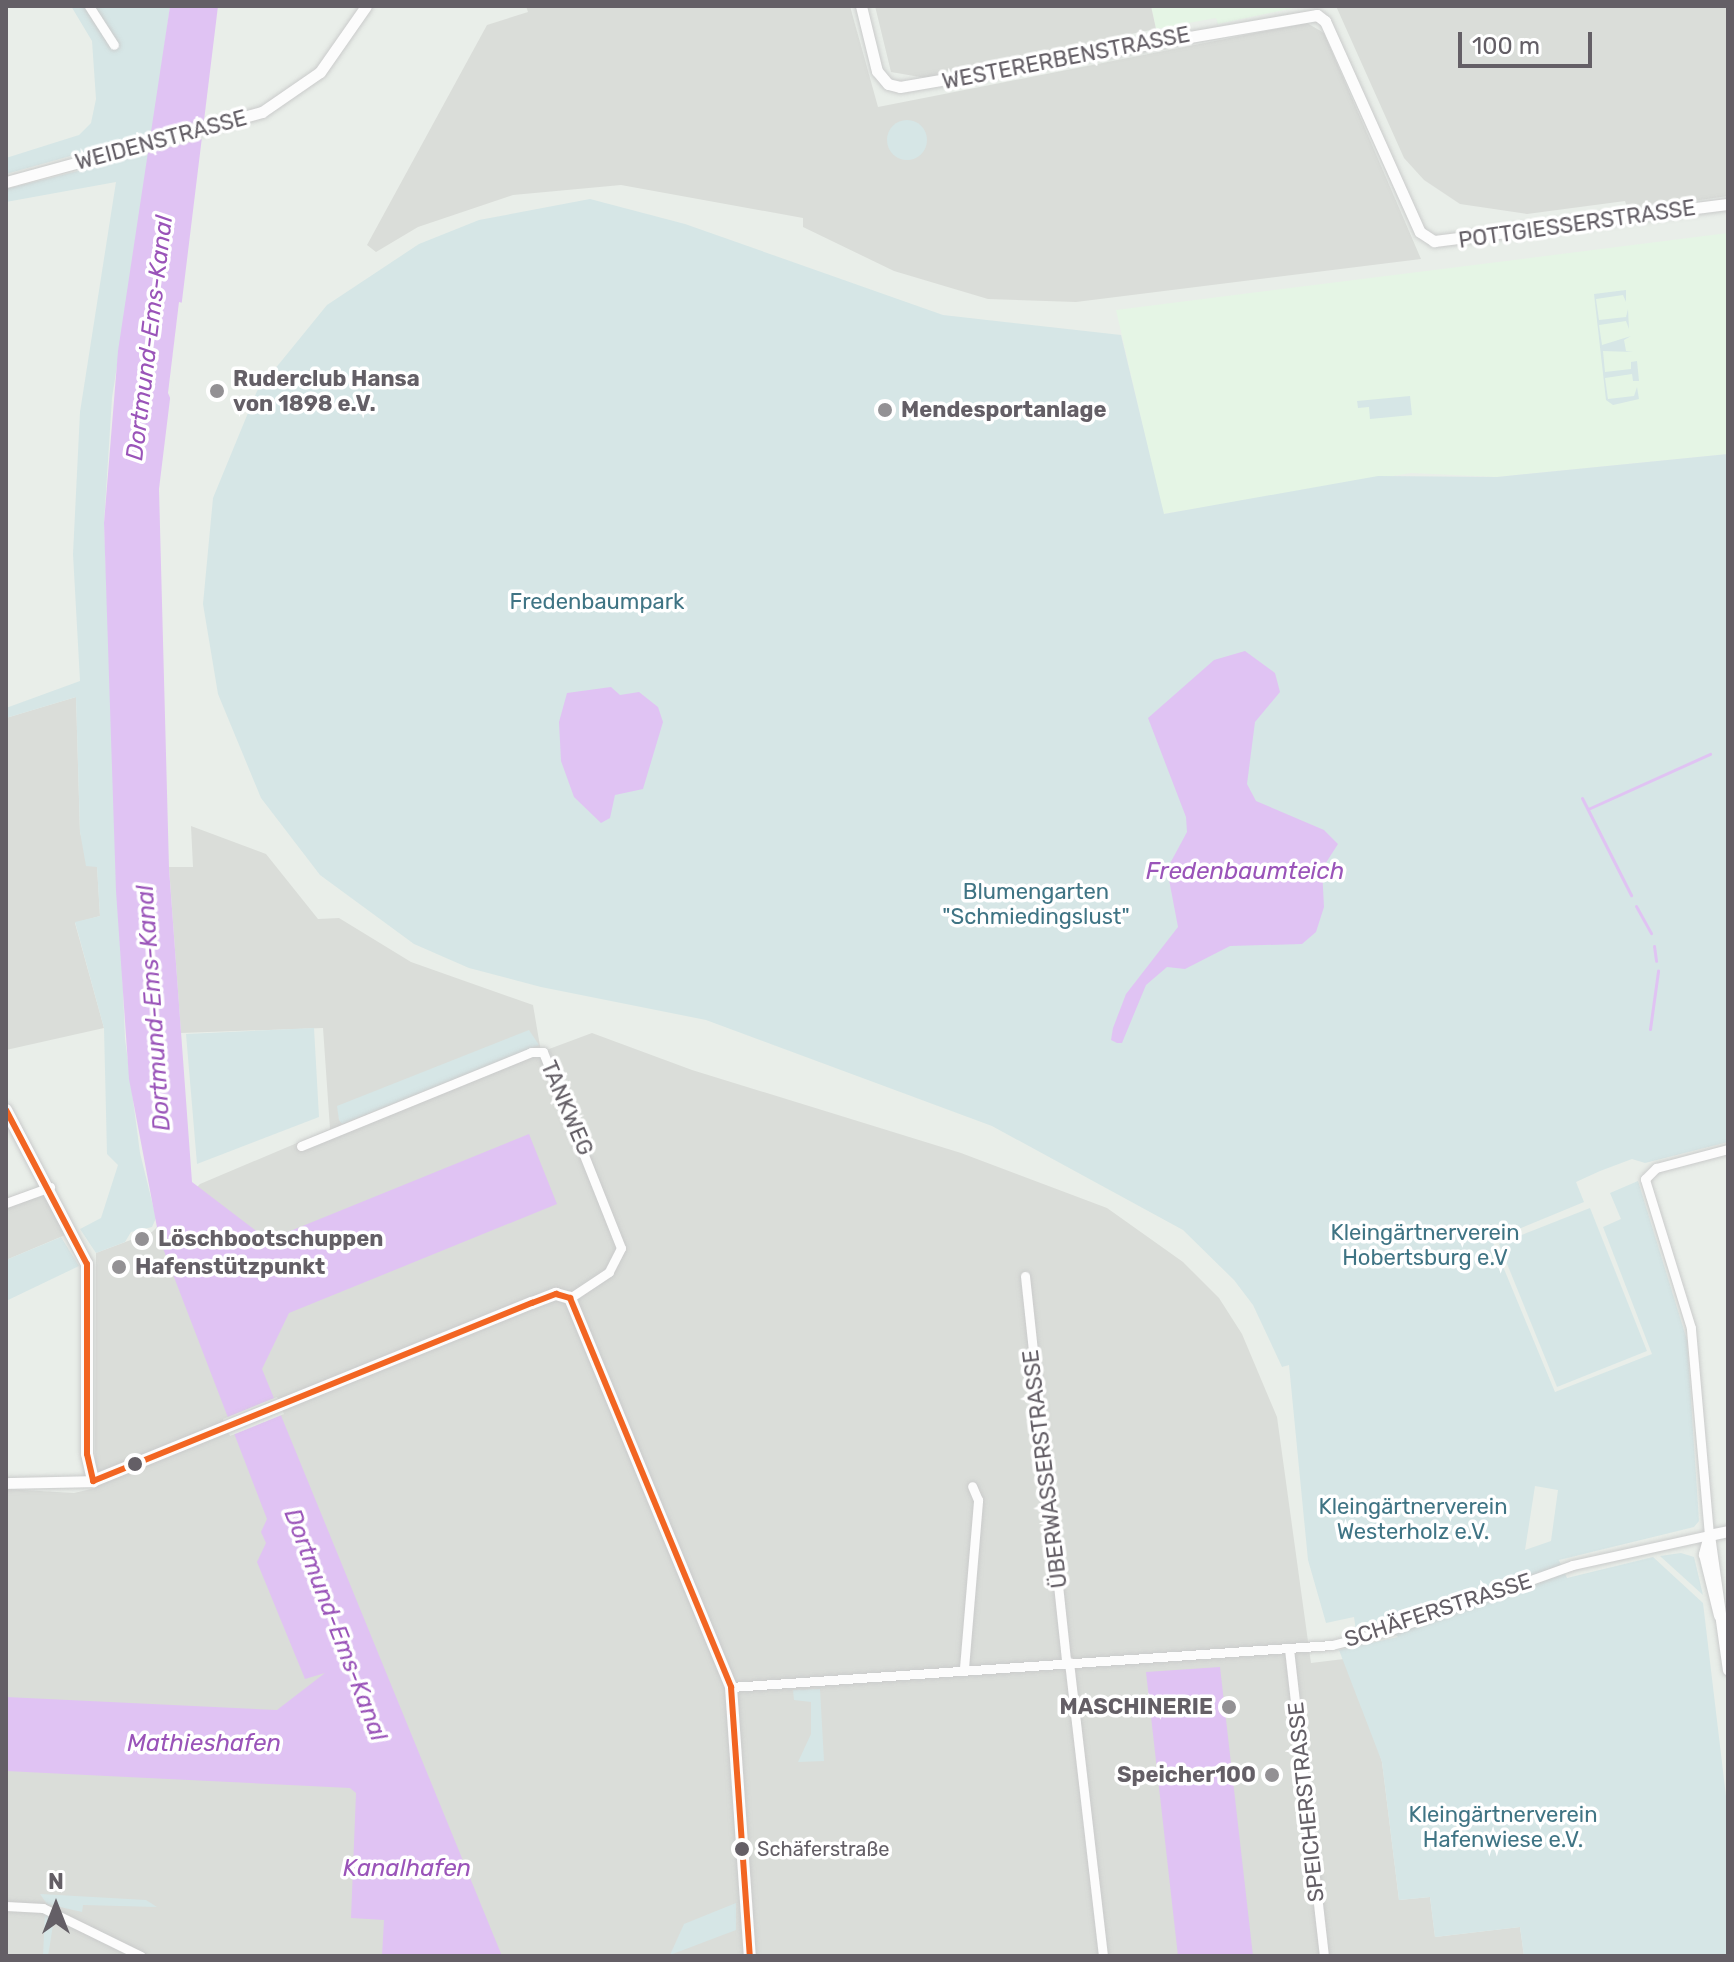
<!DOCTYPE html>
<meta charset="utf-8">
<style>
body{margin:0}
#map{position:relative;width:1734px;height:1962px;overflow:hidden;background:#e9eee9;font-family:Rubik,sans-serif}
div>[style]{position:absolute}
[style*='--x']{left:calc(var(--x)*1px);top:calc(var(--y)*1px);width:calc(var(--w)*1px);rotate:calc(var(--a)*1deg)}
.commercial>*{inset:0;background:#e5f5e5}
.industrial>*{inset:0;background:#daddd9}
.green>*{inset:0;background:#d6e6e6}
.round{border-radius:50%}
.water>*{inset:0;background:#e0c3f3}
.pier>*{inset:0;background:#e9eee9}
.stream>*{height:3px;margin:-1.5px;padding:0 1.5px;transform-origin:1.5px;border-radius:1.5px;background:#e0c3f3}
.roads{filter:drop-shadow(0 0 2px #cacbcb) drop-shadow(0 0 2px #cacbcb)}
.minor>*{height:9px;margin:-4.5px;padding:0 4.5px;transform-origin:4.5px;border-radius:4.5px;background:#fcfcfc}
.tertiary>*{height:11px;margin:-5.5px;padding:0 5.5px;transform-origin:5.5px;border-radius:5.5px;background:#fcfcfc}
.secondary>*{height:12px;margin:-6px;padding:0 6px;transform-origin:6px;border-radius:6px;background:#fcfcfc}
.bus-1>*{height:6px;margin:-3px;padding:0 3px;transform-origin:3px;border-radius:3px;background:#f26522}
.dots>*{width:22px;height:22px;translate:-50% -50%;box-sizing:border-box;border:4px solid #fff;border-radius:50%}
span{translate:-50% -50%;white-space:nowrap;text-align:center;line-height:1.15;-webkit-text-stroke:7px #fff;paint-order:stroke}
.bus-label{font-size:20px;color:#645f66}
.left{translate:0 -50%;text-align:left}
.street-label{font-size:22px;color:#645f66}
.poi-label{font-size:22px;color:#645f66;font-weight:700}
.right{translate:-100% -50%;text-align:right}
.park-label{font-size:22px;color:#3f7484}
.water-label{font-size:24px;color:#9a54b9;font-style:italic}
.frame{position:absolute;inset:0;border:8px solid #645f66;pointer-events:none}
.north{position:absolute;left:16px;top:1866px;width:80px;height:80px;-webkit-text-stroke:6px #fff;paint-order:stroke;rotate:0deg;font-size:22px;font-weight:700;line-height:32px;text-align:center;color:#645f66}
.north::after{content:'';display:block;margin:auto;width:28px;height:36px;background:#645f66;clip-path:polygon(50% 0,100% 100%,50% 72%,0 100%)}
.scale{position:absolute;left:1458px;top:32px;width:134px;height:36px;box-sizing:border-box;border:4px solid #645f66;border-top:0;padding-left:10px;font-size:24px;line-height:28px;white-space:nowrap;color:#645f66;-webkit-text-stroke:6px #fff;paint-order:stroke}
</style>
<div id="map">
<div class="commercial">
<div style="clip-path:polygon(1151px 6px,1303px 6px,1218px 24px,1216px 18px,1156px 29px)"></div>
<div style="clip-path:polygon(1728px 233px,1728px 454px,1497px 477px,1411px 473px,1163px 514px,1116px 310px)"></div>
</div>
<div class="industrial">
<div style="clip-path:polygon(526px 6px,850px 6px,878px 107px,1307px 23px,1324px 33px,1421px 259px,1076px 302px,988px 299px,894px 271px,803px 227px,803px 218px,621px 185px,513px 195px,418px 227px,376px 252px,367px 245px,487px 25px,528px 12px)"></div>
<div style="clip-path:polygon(875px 6px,1151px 6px,1156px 29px,1131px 34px,1131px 40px,1089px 43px,1088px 48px,926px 78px,891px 72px)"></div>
<div style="clip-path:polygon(1336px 6px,1728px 7px,1728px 196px,1628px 210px,1625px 201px,1527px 214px,1460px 204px,1424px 180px,1404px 158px)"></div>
<div style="clip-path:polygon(76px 697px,80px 832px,89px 865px,97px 866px,100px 916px,75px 923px,104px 1028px,6px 1050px,6px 718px)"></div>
<div style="clip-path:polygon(191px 826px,266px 854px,318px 919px,339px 918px,411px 962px,533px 1005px,541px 1052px,592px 1033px,692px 1070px,961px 1153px,1107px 1208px,1183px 1262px,1219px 1298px,1242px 1334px,1277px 1417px,1311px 1663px,1344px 1659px,1368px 1716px,1382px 1762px,1399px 1900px,1430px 1897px,1435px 1937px,1520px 1927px,1524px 1956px,6px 1956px,6px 1489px,74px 1493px,95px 1488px,96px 1253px,152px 1232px,200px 1184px,330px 1129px,323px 1028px,181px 1033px,169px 867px,193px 867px)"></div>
<div style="clip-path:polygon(44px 1185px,70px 1233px,6px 1260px,6px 1198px)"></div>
</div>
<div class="green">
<div style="clip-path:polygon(71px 6px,170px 6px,153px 133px,6px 174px,6px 158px,79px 135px,91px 123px,96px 99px,92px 41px)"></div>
<div class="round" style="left:887px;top:120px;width:40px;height:40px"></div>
<div style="clip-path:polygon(150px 153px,112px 398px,104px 523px,125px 1039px,140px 1153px,156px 1218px,152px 1227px,131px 1232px,125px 1242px,96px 1253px,80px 1229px,101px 1218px,118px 1165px,107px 1154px,104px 1028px,75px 922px,100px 916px,97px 867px,86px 866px,80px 832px,76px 697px,6px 718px,6px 708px,80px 681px,73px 554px,80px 412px,116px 182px,6px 202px,6px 189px)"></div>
<div style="clip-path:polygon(evenodd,590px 199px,685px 224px,943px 315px,1121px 335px,1164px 514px,1378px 476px,1497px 477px,1728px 454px,1728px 1142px,1645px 1163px,1632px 1159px,1600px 1171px,1576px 1182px,1584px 1202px,1492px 1240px,1555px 1392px,1652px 1354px,1603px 1227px,1621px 1219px,1610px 1193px,1638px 1181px,1687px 1340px,1699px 1521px,1694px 1527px,1559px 1560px,1567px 1578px,1653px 1557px,1703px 1603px,1728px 1813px,1728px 1956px,1524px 1956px,1520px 1927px,1435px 1937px,1430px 1897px,1399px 1900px,1382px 1762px,1339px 1650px,1398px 1637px,1383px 1623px,1356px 1631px,1354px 1617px,1326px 1623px,1308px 1560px,1289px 1365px,1282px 1367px,1253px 1305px,1234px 1280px,1183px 1230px,992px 1126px,706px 1020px,541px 987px,469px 968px,414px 944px,320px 875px,261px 798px,218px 694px,203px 604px,213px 498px,257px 391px,327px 305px,419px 244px,479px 220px,590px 199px,1535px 1486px,1558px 1490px,1551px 1541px,1525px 1550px,1535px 1486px)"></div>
<div style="clip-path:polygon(1626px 290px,1626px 302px,1623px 295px,1596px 299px,1599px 320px,1626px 317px,1628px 309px,1629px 329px,1626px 321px,1599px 325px,1602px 345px,1631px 336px,1624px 340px,1626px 351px,1633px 352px,1603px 351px,1605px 372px,1631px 369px,1631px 362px,1637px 361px,1639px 381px,1633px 381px,1632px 374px,1605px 378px,1608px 399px,1634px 396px,1637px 387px,1639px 399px,1613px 405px,1606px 400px,1594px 294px)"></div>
<div style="clip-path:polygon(1410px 396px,1412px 415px,1370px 419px,1369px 407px,1358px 408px,1357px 401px)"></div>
<div style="clip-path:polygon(314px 1028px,319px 1117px,197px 1164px,186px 1034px)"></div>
<div style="clip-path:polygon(529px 1030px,539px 1045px,342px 1124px,339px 1120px,337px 1106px)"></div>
<div style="clip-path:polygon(1590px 1208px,1647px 1351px,1557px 1387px,1499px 1244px)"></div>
<div style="clip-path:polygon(61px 1237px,79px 1266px,6px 1301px,6px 1260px)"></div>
<div style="clip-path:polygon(1681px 1553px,1694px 1557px,1703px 1595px,1660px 1556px)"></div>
<div style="clip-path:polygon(820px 1689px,824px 1761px,798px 1762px,811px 1734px,811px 1702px,794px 1700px,793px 1690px)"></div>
<div style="clip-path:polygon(40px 1894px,146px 1900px,157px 1907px,83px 1905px,82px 1912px,47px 1904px)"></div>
<div style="clip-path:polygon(736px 1903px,736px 1930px,670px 1955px,684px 1924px)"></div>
<div style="clip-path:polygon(45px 1913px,54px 1919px,48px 1956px,43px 1956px)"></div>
</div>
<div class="water">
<div style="clip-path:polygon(170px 6px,218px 6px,159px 489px,169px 868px,192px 1182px,268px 1240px,529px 1134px,557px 1204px,289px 1313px,262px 1369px,502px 1956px,382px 1956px,384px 1920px,351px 1918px,356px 1793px,350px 1788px,6px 1771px,6px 1697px,277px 1710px,325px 1673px,305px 1679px,257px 1562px,266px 1543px,261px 1532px,267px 1519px,159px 1238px,129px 1079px,116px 891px,104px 523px,118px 351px)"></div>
<div style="clip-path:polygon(1245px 651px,1275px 673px,1280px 692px,1255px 722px,1247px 784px,1256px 801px,1324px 830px,1338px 844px,1322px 869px,1324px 907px,1316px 932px,1302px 944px,1230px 946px,1185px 969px,1167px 967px,1146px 985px,1122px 1043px,1117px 1043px,1111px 1040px,1113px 1028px,1126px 994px,1178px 927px,1167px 869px,1187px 832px,1186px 817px,1148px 718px,1214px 660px)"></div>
<div style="clip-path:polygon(611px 687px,620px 695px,639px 692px,658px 707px,663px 722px,643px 789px,615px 795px,610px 818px,601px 823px,574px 797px,561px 761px,559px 722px,567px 693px)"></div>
<div style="clip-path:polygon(1220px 1667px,1253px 1956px,1178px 1956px,1146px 1672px)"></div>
</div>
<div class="pier">
<div style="clip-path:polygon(204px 122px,202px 139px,145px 153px,148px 136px)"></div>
<div style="clip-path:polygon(179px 302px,183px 303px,171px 400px,168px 393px)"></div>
<div style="clip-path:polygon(277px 1397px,284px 1414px,230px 1436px,223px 1419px)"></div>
</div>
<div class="stream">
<div style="--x:1582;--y:798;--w:109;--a:63.2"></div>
<div style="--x:1588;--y:809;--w:134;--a:-24.3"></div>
<div style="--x:1636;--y:906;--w:31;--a:61"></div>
<div style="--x:1654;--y:946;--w:15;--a:82"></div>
<div style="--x:1650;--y:1029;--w:59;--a:-82.1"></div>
</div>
<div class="roads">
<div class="minor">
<div style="--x:89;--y:6;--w:46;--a:57.3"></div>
<div style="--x:301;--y:1146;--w:248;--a:-22.2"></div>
<div style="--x:531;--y:1052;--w:12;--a:0"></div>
<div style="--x:543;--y:1052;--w:211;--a:68.3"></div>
<div style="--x:621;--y:1248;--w:27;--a:117"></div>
<div style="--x:609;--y:1272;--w:47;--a:146.3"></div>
<div style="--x:6;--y:1203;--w:47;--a:-20"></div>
<div style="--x:1025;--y:1276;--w:388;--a:83.9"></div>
<div style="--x:1289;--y:1649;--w:309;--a:83.5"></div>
<div style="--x:1069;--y:1662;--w:296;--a:83.4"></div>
<div style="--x:964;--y:1668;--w:169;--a:-85.2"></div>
<div style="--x:978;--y:1500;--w:15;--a:-113"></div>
<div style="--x:731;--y:1687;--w:602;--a:-4"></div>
<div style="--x:1332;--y:1645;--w:61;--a:-14.3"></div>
<div style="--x:1391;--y:1630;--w:193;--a:-19.7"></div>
<div style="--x:1573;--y:1565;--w:139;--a:-12.4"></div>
<div style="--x:1709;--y:1535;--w:208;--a:-95"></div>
<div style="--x:1691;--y:1328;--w:156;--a:-107.2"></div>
<div style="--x:1645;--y:1179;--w:16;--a:-45"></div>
<div style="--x:1656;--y:1168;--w:74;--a:-14.8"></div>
<div style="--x:6;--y:1906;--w:37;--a:3"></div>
<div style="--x:43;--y:1908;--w:109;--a:26.1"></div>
</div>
<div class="tertiary">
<div style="--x:861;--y:6;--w:67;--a:76.2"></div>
<div style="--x:877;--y:71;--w:17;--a:50"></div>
<div style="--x:888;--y:84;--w:12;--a:14"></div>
<div style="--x:900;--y:87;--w:423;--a:-9.8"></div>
<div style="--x:1317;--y:15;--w:10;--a:37"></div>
<div style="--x:1325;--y:21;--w:231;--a:65.8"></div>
<div style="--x:1420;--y:232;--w:17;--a:33"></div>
<div style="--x:1434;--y:241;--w:296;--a:-7.2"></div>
<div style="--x:6;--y:182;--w:265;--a:-15.3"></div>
<div style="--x:262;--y:112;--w:70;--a:-34.6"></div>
<div style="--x:320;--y:72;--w:80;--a:-55.1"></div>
<div style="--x:6;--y:1483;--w:87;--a:-1.3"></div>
<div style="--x:1709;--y:1535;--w:136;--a:82"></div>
<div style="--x:1709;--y:1535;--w:20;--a:105"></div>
<div style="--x:1704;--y:1554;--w:63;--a:76.2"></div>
<div style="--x:1709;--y:1535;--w:19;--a:-12"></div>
</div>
<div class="secondary">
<div style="--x:6;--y:1110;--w:174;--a:62.3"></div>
<div style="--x:87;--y:1264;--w:190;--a:90"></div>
<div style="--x:87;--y:1454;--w:28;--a:77"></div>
<div style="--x:93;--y:1481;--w:474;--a:-22.1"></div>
<div style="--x:532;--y:1303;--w:26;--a:-21"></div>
<div style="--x:556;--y:1294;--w:15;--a:16"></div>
<div style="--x:570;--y:1298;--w:421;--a:67.5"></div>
<div style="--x:731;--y:1687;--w:270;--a:86"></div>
</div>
</div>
<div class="bus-1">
<div style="--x:6;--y:1110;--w:174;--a:62.3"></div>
<div style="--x:87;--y:1264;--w:190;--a:90"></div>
<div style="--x:87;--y:1454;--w:28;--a:77"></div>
<div style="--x:570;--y:1298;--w:421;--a:67.5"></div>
<div style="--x:731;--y:1687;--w:270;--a:86"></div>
<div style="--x:93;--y:1481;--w:474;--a:-22.1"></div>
<div style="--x:532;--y:1303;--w:26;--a:-21"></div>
<div style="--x:556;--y:1294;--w:15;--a:16"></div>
</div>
<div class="dots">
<div style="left:217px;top:391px;background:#939194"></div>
<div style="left:885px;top:410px;background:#939194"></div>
<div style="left:142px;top:1239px;background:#939194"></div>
<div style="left:119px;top:1267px;background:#939194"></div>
<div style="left:135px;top:1464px;background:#645f66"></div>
<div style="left:1229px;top:1707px;background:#939194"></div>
<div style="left:1272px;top:1775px;background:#939194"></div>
<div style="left:742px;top:1849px;background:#645f66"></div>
</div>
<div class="bus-label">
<span class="left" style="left:757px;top:1849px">Schäferstraße</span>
</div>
<div class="street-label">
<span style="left:1066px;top:58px;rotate:-11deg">WESTERERBENSTRASSE</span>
<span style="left:161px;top:140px;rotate:-15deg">WEIDENSTRASSE</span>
<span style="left:1577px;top:224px;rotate:-8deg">POTTGIESSERSTRASSE</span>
<span style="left:567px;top:1108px;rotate:67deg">TANKWEG</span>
<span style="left:1045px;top:1469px;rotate:-97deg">ÜBERWASSERSTRASSE</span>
<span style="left:1438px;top:1610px;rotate:-18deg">SCHÄFERSTRASSE</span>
<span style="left:1306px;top:1802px;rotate:-96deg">SPEICHERSTRASSE</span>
</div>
<div class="poi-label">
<span class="left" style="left:233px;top:391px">Ruderclub Hansa<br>von 1898 e.V.</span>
<span class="left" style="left:901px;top:410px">Mendesportanlage</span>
<span class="left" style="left:158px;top:1239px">Löschbootschuppen</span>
<span class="left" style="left:135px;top:1267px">Hafenstützpunkt</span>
<span class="right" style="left:1213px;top:1707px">MASCHINERIE</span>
<span class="right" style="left:1256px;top:1775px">Speicher100</span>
</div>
<div class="park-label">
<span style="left:597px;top:602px">Fredenbaumpark</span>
<span style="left:1036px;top:904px">Blumengarten<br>"Schmiedingslust"</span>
<span style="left:1425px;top:1245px">Kleingärtnerverein<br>Hobertsburg e.V</span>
<span style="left:1413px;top:1519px">Kleingärtnerverein<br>Westerholz e.V.</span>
<span style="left:1503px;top:1827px">Kleingärtnerverein<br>Hafenwiese e.V.</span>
</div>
<div class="water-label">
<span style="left:150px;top:338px;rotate:-83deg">Dortmund-Ems-Kanal</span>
<span style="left:1245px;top:872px">Fredenbaumteich</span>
<span style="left:154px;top:1008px;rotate:-94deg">Dortmund-Ems-Kanal</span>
<span style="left:335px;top:1625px;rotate:69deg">Dortmund-Ems-Kanal</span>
<span style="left:204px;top:1744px">Mathieshafen</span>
<span style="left:407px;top:1869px">Kanalhafen</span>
</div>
<div class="frame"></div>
<div class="north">N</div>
<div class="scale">100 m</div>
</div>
